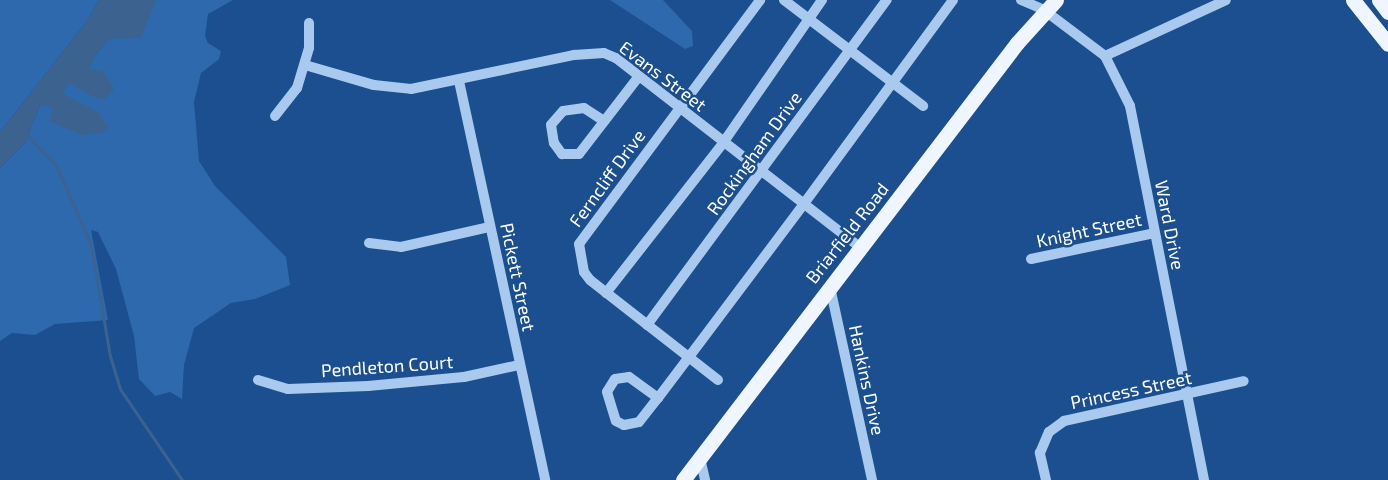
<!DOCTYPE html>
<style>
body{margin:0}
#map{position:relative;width:1388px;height:480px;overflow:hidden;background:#1b4f8f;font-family:"Exo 2",sans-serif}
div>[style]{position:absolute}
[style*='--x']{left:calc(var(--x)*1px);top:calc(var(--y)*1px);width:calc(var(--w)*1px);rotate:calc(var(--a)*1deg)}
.green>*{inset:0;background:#2e69ad}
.water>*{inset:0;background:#3c6290}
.stream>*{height:3px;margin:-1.5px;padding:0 1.5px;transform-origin:1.5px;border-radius:1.5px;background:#3c6290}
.minor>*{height:10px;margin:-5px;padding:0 5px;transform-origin:5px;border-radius:5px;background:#a9c9ee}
.major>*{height:15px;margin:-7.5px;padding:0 7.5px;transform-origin:7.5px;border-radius:7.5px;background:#f0f6ff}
span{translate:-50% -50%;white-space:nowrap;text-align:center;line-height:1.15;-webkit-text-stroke:5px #1b4f8f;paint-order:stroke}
.street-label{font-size:18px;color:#fff}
</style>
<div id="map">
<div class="green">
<div style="clip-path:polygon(0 0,99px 0,88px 20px,0 132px)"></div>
<div style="clip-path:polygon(138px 0,233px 0,208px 14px,205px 36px,208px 43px,221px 51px,219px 59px,201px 73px,194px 102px,199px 161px,215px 186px,286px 257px,290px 285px,255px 299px,231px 303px,194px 328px,184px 365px,182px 399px,170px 392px,155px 396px,139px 379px,134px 336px,116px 269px,98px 232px,91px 230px,108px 320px,55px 324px,35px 335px,12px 333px,0 341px,0 168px,25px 143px,40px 105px,95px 56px)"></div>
<div style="clip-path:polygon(610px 0,663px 0,692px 31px,693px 46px,685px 49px)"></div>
</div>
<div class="water">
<div style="clip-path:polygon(99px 0,156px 0,141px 38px,108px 39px,95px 56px,89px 69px,103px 71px,114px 89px,106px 99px,96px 98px,69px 83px,63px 94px,98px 112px,109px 128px,101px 133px,81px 135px,49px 121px,53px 107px,40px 105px,25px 143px,0 168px,0 132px,88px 20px)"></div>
</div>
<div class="stream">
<div style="--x:26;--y:134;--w:43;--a:45.9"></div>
<div style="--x:56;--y:165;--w:87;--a:66.4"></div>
<div style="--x:91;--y:245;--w:113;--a:80.3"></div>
<div style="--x:110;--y:356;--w:34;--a:73"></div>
<div style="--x:120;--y:389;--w:110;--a:55.7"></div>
</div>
<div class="minor">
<div style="--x:784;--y:0;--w:175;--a:37.3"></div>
<div style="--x:1021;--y:0;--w:25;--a:23"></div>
<div style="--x:1044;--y:10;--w:76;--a:37"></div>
<div style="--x:1105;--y:56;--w:56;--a:63.4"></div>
<div style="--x:1130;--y:106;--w:381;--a:78.8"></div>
<div style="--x:1105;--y:56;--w:133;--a:-24.8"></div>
<div style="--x:305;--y:65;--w:72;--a:16.2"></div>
<div style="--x:374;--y:85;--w:37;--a:6"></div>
<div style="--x:411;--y:89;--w:167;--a:-11.8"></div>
<div style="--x:574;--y:55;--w:30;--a:-4"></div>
<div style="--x:604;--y:53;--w:13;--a:23"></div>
<div style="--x:616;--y:58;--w:309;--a:37.8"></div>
<div style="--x:459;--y:81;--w:408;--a:77.8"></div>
<div style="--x:275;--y:116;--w:36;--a:-52"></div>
<div style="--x:297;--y:88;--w:42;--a:-73.3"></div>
<div style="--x:309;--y:48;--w:25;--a:-90"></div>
<div style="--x:604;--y:121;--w:24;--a:-147"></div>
<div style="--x:584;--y:108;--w:21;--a:172"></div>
<div style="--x:563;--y:111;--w:18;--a:131"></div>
<div style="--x:551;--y:125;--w:18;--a:81"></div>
<div style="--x:554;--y:143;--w:14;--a:54"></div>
<div style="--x:562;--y:154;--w:17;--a:0"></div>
<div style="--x:579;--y:154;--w:98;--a:-52.4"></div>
<div style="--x:369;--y:243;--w:32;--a:7"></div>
<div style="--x:401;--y:247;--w:91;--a:-12.7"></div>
<div style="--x:1031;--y:259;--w:126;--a:-11.9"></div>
<div style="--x:830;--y:287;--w:198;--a:77.7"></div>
<div style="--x:606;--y:293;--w:190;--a:-52"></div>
<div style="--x:723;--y:143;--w:174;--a:-55.3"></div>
<div style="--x:647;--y:325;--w:404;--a:-53.6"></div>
<div style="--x:258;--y:380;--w:31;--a:17"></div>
<div style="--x:288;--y:389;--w:80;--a:-2.1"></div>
<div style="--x:368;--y:386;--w:96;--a:-5.4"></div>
<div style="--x:464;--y:377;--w:56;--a:-12.3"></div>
<div style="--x:718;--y:380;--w:162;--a:-142"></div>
<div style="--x:590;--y:280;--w:10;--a:-127"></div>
<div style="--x:584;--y:272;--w:28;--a:-100"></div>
<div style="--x:579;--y:244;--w:304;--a:-53.4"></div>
<div style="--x:658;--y:398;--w:36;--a:-144"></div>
<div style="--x:629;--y:377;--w:14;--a:172"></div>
<div style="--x:615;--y:379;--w:15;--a:122"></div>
<div style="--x:607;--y:392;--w:30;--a:73"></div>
<div style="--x:616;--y:421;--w:9;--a:27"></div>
<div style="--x:624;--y:425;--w:15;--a:-11"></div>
<div style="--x:639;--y:422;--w:31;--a:-52"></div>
<div style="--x:658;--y:398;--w:51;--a:-52.9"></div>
<div style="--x:689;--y:357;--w:190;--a:-53.1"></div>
<div style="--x:803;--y:205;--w:254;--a:-53.8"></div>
<div style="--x:700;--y:458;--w:23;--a:77"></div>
<div style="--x:1046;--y:480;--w:28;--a:-103"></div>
<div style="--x:1040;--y:453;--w:23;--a:-67"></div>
<div style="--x:1049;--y:432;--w:19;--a:-36"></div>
<div style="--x:1064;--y:421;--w:184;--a:-12.5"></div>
</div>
<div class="major">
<div style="--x:1353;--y:0;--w:56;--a:51.5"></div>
<div style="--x:1379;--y:0;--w:15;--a:53"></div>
<div style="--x:683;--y:480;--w:550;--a:-52.61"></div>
<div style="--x:1017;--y:43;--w:58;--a:-47.8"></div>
</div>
<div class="street-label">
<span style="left:663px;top:76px;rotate:37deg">Evans Street</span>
<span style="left:754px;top:153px;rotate:-54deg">Rockingham Drive</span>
<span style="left:607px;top:178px;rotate:-54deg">Ferncliff Drive</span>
<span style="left:1170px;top:225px;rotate:79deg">Ward Drive</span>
<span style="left:1089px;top:230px;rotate:-12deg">Knight Street</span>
<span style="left:847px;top:233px;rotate:-52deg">Briarfield Road</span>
<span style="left:518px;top:277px;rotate:78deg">Pickett Street</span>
<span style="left:387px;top:366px;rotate:-4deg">Pendleton Court</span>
<span style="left:867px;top:380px;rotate:78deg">Hankins Drive</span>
<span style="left:1131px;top:390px;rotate:-12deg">Princess Street</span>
</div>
</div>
